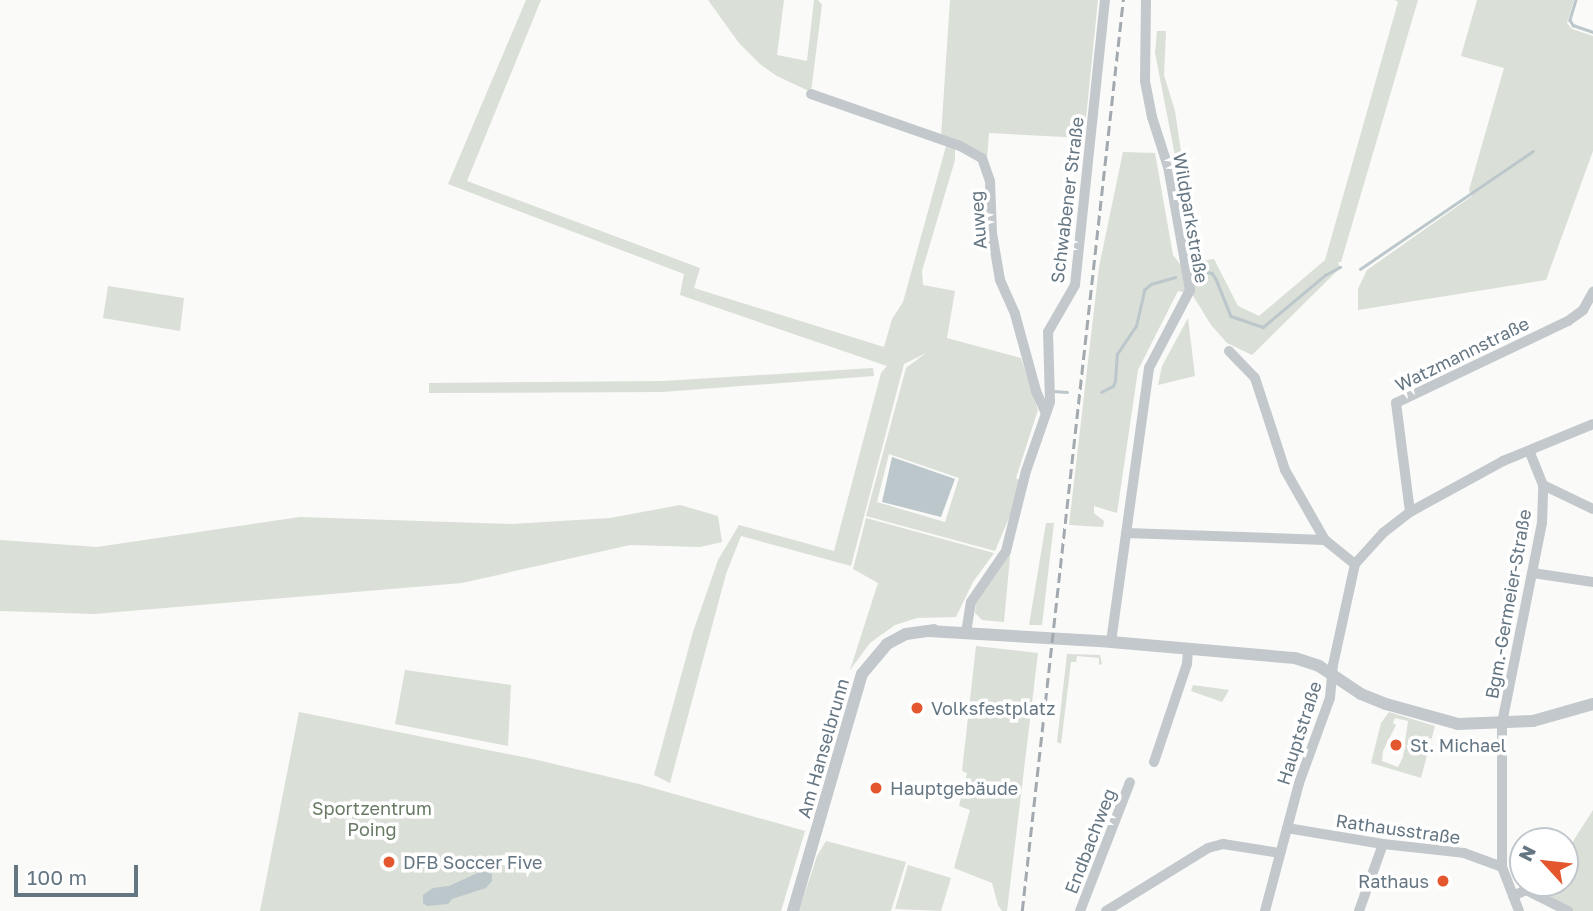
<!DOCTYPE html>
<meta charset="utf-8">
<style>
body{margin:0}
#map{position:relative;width:1593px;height:911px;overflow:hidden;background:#fafaf8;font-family:"Golos Text",sans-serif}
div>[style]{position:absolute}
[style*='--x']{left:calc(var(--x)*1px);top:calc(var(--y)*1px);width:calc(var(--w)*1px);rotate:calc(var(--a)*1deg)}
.green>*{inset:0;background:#dadfd7}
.water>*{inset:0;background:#bbc7cb}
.stream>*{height:2.5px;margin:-1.25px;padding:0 1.25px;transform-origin:1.25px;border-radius:1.25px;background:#bbc7cb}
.minor>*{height:10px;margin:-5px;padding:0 5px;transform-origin:5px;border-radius:5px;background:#c3c8cc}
.tertiary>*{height:12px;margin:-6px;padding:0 6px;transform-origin:6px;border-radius:6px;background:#c3c8cc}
.rail>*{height:2.5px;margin-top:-1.25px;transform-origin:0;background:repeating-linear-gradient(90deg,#a2aab0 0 10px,transparent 0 15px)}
.dots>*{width:19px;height:19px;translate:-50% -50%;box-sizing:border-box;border:4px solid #fff;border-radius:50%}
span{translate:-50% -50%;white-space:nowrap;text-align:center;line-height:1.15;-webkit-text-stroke:7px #fff;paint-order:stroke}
.street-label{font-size:18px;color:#657683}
.poi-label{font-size:18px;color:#657683}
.left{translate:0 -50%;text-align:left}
.right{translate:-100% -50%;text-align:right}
.park-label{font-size:18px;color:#687a64}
.north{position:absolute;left:1509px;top:827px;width:70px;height:70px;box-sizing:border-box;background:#fff;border:2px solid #c1c8cd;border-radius:50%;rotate:297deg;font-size:19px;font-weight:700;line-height:28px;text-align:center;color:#657683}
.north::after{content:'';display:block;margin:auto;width:24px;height:32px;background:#e4572e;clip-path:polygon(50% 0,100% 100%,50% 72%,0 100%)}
.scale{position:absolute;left:14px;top:865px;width:124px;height:32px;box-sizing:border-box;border:4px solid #657683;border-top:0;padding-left:9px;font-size:21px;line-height:24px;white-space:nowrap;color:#657683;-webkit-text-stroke:5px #fff;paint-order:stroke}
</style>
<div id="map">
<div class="green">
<div style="clip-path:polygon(evenodd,526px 0,541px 0,467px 181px,700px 268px,694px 288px,884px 347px,892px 319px,903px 302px,946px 146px,955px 149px,955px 160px,922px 271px,923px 285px,955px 291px,947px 338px,1021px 358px,1038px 410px,1016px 478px,1021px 481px,1017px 499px,995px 551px,866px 516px,906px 368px,926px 353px,904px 364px,851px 566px,741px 536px,726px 574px,670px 783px,654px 775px,693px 632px,718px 560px,739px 525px,834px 551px,881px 373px,887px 366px,680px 295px,684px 274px,448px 184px,526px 0,889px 454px,959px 478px,945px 522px,877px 502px,889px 454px)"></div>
<div style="clip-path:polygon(708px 0,784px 0,777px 55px,807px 61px,814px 0,818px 0,822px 5px,811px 92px,777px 76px,761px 65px,739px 43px)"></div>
<div style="clip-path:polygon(950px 0,1098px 0,1084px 138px,989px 133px,987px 158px,941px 136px)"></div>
<div style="clip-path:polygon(1395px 0,1418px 0,1341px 262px,1338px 262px,1340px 268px,1252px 355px,1227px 343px,1211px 325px,1192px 294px,1178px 291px,1138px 370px,1117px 513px,1094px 506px,1094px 513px,1104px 521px,1103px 527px,1069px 525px,1099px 267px,1123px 152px,1155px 153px,1173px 255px,1180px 264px,1195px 261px,1187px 220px,1192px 219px,1200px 261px,1214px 259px,1238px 306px,1259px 316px,1325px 260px,1398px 2px)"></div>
<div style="clip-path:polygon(1477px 0,1574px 0,1567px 23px,1572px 29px,1593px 36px,1593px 151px,1546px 280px,1358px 310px,1358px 289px,1367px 270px,1472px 196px,1469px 190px,1504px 68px,1461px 56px)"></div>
<div style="clip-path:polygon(1157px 31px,1166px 31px,1164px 75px,1175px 111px,1190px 211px,1186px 212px,1155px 53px)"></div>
<div style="clip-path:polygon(108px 286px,184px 298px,180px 331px,103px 318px)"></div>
<div style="clip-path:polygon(1188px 318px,1195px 376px,1158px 385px,1162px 366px)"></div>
<div style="clip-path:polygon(873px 368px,874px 376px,662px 392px,429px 393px,429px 383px,664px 381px)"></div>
<div style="clip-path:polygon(680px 505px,718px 516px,722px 542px,700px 547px,630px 545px,462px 583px,94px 614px,0 611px,0 540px,97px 547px,300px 517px,512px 524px,610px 518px)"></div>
<div style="clip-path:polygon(866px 518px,994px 553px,973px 582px,956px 617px,917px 618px,895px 625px,870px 643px,850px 670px,878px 583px,853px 569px)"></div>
<div style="clip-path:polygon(1046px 523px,1054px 523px,1042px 625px,1029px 625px)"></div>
<div style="clip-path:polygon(1011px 546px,1004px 622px,982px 620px,975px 613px,976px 603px)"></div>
<div style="clip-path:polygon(976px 646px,1038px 653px,1007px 911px,1002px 911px,998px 905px,992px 883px,954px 868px,970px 810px,959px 806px,967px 773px,962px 771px)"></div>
<div style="clip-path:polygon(1067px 654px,1100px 655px,1102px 664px,1099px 665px,1099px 658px,1077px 656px,1076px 662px,1071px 662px,1061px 744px,1057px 742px)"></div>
<div style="clip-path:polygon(405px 670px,511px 685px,508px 746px,395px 724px)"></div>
<div style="clip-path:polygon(1193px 685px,1229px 690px,1222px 702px,1191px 691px)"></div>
<div style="clip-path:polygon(299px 712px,533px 759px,639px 784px,805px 831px,781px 911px,260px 911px)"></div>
<div style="clip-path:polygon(evenodd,1389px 712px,1435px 726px,1421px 778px,1371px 763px,1381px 723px,1389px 712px,1395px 718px,1408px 721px,1403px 757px,1398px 767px,1382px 761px,1383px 751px,1396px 725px,1393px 723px,1395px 718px)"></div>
<div style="clip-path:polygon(1593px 810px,1593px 911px,1572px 911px,1541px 892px,1547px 883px,1565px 883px,1565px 854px)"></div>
<div style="clip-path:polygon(826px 841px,906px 862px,891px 911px,799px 911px,817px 856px)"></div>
<div style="clip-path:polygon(908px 865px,951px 878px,941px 911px,895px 909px)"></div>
</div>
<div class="water">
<div style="clip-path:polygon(892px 457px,955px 479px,941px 517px,882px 502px)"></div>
<div style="clip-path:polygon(482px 871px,492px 874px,492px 881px,486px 888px,452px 899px,448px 904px,427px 906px,423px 903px,423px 895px,433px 888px,449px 886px)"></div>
</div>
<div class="stream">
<div style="--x:1576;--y:0;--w:21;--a:107"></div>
<div style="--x:1570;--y:20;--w:6;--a:59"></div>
<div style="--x:1573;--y:25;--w:21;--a:19"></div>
<div style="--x:1360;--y:269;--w:209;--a:-34.3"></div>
<div style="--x:1202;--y:271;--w:10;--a:11"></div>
<div style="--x:1212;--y:273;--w:7;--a:56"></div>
<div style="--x:1216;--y:279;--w:40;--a:68"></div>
<div style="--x:1231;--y:316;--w:34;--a:19"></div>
<div style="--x:1263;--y:327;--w:81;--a:-40"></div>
<div style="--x:1325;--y:275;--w:17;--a:-28"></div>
<div style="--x:1053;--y:391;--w:14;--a:4"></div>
<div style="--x:1101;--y:392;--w:13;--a:-27"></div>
<div style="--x:1113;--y:386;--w:5;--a:-68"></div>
<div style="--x:1115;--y:381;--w:27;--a:-86"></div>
<div style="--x:1117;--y:354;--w:34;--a:-56"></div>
<div style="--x:1136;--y:326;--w:37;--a:-77"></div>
<div style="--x:1144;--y:290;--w:9;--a:-41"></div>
<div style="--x:1151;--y:284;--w:25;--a:-16"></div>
</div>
<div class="minor">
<div style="--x:811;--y:94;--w:158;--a:19.2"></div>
<div style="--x:960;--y:146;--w:25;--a:29"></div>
<div style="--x:982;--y:158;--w:24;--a:71"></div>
<div style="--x:990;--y:181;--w:52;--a:87.8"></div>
<div style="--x:992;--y:233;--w:48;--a:80.3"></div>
<div style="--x:1000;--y:280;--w:37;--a:66"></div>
<div style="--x:1015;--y:314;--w:80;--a:74.7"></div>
<div style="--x:1036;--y:391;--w:24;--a:66"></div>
<div style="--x:1229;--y:351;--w:37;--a:46"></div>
<div style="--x:1255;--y:378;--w:97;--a:71.9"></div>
<div style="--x:1285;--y:470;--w:81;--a:60.3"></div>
<div style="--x:1543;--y:485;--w:55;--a:25.6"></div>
<div style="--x:1410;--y:512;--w:110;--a:-97.3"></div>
<div style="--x:1396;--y:403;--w:191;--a:-25.5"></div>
<div style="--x:1568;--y:321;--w:19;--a:-36"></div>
<div style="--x:1583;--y:310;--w:21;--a:-61"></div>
<div style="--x:1126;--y:533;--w:199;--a:2"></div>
<div style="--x:1325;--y:540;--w:38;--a:39"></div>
<div style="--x:1533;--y:573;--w:61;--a:8.5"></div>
<div style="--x:966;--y:633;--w:31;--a:-81"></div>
<div style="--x:971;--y:602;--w:62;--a:-55.5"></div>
<div style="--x:1006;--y:551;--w:82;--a:-76"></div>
<div style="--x:1026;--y:471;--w:73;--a:-70.8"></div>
<div style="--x:1050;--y:402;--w:70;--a:-91.6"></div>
<div style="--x:1048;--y:332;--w:54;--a:-60.1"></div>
<div style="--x:1075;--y:285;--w:287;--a:-84"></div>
<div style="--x:1111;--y:642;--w:277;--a:-82.1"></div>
<div style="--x:1149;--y:368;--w:88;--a:-62.3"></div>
<div style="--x:1190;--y:290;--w:125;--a:-100.1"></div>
<div style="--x:1168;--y:167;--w:52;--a:-107.7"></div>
<div style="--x:1152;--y:117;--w:37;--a:-101"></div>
<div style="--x:1145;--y:81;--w:81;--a:-89.3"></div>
<div style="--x:1154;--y:762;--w:103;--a:-71.4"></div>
<div style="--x:1187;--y:664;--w:15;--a:-86"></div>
<div style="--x:1287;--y:828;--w:97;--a:9.5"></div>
<div style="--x:1383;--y:844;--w:81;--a:6.3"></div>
<div style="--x:1464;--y:853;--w:40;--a:20.2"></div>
<div style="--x:1513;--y:896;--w:14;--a:-25"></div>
<div style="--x:1526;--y:890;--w:47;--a:26.6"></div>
<div style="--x:1080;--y:911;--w:138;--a:-68.8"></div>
<div style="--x:1106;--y:911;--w:120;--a:-31.7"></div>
<div style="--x:1208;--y:848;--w:16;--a:-15"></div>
<div style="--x:1223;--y:844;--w:58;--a:9"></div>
<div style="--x:1265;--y:911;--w:132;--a:-75.1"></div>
<div style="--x:1299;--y:783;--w:90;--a:-70"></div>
<div style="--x:1330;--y:698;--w:33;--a:-85"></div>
<div style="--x:1333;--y:665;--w:103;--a:-77.7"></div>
<div style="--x:1355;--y:564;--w:42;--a:-47.9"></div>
<div style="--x:1383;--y:533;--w:34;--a:-38"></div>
<div style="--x:1410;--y:512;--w:106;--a:-28.7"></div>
<div style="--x:1503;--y:461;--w:97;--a:-22.3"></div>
<div style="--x:1359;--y:911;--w:71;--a:-70.3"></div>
<div style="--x:1519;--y:911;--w:47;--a:-111.1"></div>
<div style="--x:1502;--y:867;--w:144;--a:-90"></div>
<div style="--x:1502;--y:723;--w:204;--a:-78.7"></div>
<div style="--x:1542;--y:523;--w:38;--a:-88"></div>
<div style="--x:1543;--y:485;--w:37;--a:-112"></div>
</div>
<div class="tertiary">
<div style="--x:928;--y:631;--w:183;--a:3.4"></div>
<div style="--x:1111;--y:642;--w:185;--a:5"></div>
<div style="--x:1295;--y:658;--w:25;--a:18"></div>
<div style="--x:1319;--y:666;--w:50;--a:33.7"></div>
<div style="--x:1361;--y:694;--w:27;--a:22"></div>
<div style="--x:1386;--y:704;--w:75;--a:15.5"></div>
<div style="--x:1458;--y:724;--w:75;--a:-2.3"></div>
<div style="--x:1533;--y:721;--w:62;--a:-15.8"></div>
<div style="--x:793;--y:911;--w:247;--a:-73.8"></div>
<div style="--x:862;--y:674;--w:39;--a:-50"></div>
<div style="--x:887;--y:644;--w:21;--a:-28"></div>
<div style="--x:906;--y:634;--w:28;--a:-8"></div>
</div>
<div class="rail">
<div style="--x:1022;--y:911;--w:917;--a:-83.67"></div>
</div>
<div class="dots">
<div style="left:917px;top:708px;background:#e4572e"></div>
<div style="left:1396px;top:745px;background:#e4572e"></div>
<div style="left:876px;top:788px;background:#e4572e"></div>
<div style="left:389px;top:862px;background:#e4572e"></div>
<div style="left:1443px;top:881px;background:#e4572e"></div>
</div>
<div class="street-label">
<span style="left:1067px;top:200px;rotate:-83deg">Schwabener Straße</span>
<span style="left:1191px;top:218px;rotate:80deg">Wildparkstraße</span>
<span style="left:978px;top:220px;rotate:-94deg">Auweg</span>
<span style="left:1462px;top:354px;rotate:-26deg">Watzmannstraße</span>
<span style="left:1508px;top:604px;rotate:-80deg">Bgm.-Germeier-Straße</span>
<span style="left:1299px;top:733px;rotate:-72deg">Hauptstraße</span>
<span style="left:823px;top:748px;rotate:-74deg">Am Hanselbrunn</span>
<span style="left:1398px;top:829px;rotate:8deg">Rathausstraße</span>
<span style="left:1090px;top:841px;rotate:-69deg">Endbachweg</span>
</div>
<div class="poi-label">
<span class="left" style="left:931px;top:708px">Volksfestplatz</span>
<span class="left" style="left:1410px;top:745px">St. Michael</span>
<span class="left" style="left:890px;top:788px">Hauptgebäude</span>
<span class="left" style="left:403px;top:862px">DFB Soccer Five</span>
<span class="right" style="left:1429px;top:881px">Rathaus</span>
</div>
<div class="park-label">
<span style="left:372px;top:819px">Sportzentrum<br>Poing</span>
</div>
<div class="north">N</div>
<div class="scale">100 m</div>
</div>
